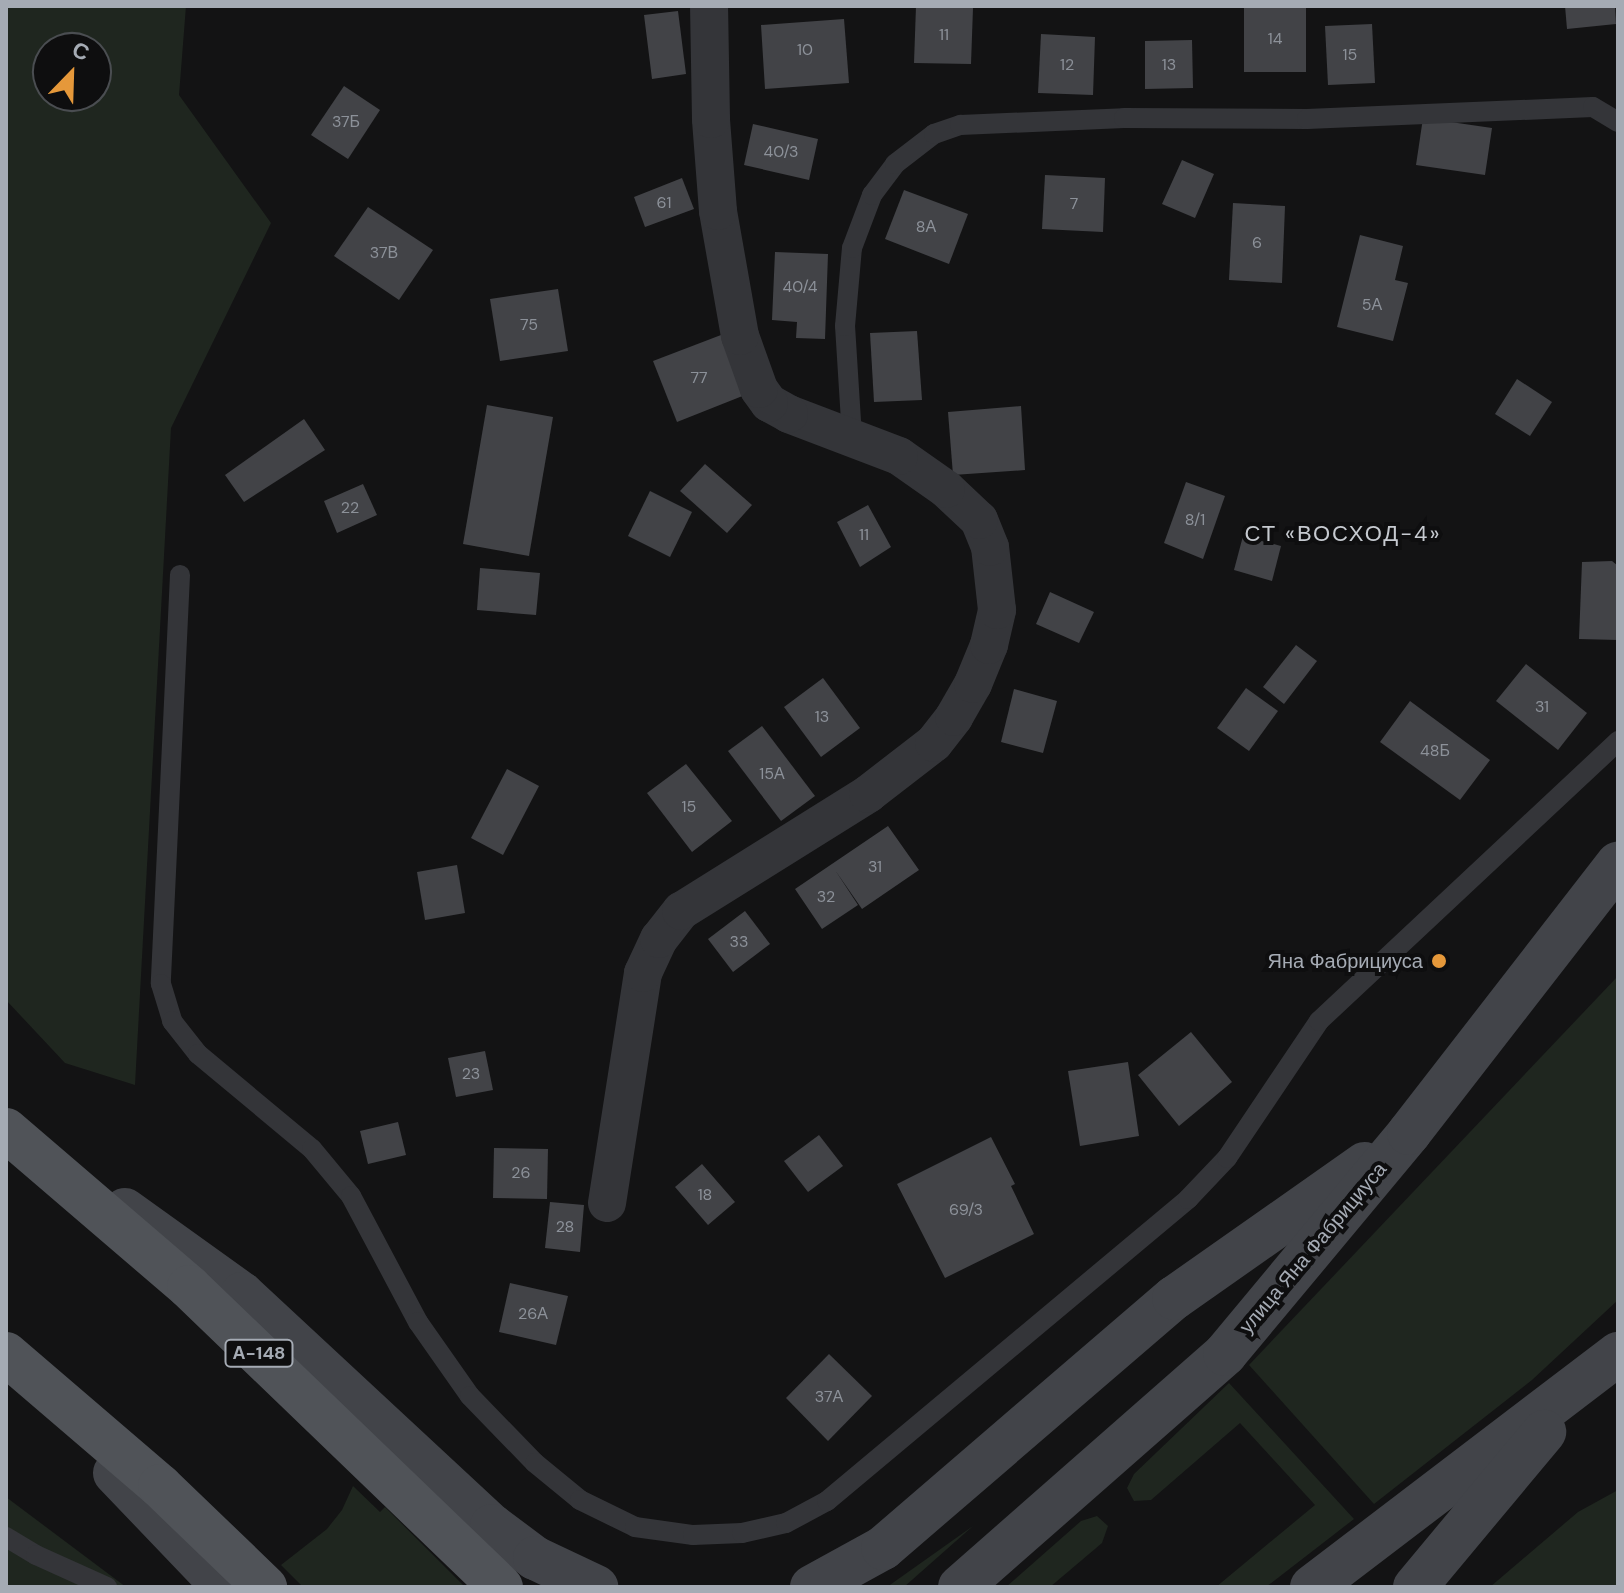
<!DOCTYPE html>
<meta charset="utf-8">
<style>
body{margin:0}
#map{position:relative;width:1624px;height:1593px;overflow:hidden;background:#131314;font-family:"DM Sans",sans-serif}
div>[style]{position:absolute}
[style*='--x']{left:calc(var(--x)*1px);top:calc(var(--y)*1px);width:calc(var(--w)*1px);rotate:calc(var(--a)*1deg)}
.green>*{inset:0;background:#1f261f}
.building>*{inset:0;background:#424347}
.service>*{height:20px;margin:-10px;padding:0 10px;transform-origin:10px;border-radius:10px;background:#343539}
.minor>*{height:38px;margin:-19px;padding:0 19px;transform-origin:19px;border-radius:19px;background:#343539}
.secondary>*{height:44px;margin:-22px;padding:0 22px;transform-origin:22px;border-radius:22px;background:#424449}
.primary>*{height:44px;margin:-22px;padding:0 22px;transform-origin:22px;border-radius:22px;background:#505358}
.dots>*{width:22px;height:22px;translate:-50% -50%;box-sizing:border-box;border:4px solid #0e0e0f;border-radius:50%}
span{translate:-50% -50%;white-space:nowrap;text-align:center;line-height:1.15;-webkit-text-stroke:8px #0e0e0f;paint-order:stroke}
.number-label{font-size:16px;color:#8c9199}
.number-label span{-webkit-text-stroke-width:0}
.shield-label span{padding:2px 6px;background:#0e0e0f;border:2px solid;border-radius:6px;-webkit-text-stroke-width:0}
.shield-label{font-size:18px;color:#a5abb4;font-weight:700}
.poi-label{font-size:20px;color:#a5abb4}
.right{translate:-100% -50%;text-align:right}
.street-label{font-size:20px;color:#a5abb4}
.neighbourhood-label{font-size:22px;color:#c6cad0;letter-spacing:2px}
.frame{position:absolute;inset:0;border:8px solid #a5abb4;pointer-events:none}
.north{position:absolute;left:32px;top:32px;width:80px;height:80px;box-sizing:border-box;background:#0e0e0f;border:2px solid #4a4d51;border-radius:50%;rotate:23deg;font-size:22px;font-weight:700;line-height:32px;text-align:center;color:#a5abb4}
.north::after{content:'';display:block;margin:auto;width:28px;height:36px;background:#e5983a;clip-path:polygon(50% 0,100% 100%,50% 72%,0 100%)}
</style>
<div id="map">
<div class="green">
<div style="clip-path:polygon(evenodd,6px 6px,186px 6px,179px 95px,271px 223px,171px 428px,135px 1085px,65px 1063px,6px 1000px,6px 6px,96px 48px,96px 96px,48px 96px,48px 48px,96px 48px)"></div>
<div style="clip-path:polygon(1618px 976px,1618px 1300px,1532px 1380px,1374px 1504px,1249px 1365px)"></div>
<div style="clip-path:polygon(1229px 1383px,1354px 1519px,1266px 1587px,1216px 1587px,1315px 1505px,1240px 1423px,1151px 1500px,1134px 1501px,1127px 1488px,1134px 1474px)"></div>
<div style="clip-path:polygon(353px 1486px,380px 1512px,385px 1507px,465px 1587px,303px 1587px,281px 1565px,327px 1529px,342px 1510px)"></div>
<div style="clip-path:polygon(1618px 1490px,1618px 1587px,1490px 1587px,1578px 1512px)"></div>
<div style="clip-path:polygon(6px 1497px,126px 1587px,6px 1587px)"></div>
<div style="clip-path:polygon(1097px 1516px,1108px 1526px,1102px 1543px,1050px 1587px,1006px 1587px,1081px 1521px)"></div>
<div style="clip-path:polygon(973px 1526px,904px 1587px,887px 1587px)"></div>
</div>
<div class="building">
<div style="clip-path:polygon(916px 6px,973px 8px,971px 64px,914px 63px)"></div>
<div style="clip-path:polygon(1244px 6px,1306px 6px,1306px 72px,1244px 72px)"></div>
<div style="clip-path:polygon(1565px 6px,1615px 6px,1616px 24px,1567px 29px)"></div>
<div style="clip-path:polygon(678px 11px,686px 74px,652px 79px,644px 15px)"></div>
<div style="clip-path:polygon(844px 19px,849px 83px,765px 89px,761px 25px)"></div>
<div style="clip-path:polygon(1372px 24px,1375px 83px,1328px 85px,1325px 26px)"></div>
<div style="clip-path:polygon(1041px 34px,1095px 37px,1093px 95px,1038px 93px)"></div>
<div style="clip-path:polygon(1192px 40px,1193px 88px,1145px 89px,1145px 41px)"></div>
<div style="clip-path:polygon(344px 86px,380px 110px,348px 159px,311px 135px)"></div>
<div style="clip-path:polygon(1423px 118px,1492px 128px,1485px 175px,1416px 165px)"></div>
<div style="clip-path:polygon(753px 124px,818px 139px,809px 180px,744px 165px)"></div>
<div style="clip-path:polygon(1182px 160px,1214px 174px,1195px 218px,1162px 204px)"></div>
<div style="clip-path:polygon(1045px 175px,1105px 178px,1103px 232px,1042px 229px)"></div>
<div style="clip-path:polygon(682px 178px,694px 209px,645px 227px,634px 197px)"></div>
<div style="clip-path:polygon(904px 190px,968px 214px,949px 264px,885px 239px)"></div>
<div style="clip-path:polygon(1233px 203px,1285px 206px,1282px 283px,1229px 280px)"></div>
<div style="clip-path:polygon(368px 207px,433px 250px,399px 300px,334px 256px)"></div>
<div style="clip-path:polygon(1360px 235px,1403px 246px,1395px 280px,1408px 283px,1393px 341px,1337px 327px)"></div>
<div style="clip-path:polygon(775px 252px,828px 254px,825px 339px,796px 338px,797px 322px,772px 320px)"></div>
<div style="clip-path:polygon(558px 289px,568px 351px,500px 361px,490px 299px)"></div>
<div style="clip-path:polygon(917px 331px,922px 400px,874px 402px,870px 333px)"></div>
<div style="clip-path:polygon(721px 335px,745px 395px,677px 422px,653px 361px)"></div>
<div style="clip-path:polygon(1517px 379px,1552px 402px,1530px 436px,1495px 414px)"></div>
<div style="clip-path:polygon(487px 405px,553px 417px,529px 556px,463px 544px)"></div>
<div style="clip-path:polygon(1021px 406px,1025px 470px,953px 475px,948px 412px)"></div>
<div style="clip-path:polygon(304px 419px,325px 450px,244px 502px,225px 475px)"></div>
<div style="clip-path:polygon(705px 464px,752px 505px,727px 533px,680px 491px)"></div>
<div style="clip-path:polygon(1186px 482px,1225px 496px,1203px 559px,1164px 543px)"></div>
<div style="clip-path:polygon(363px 484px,377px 515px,337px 533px,324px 501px)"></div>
<div style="clip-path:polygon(650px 491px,692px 512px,670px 557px,628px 536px)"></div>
<div style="clip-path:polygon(868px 505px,891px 547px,860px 567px,837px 522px)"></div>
<div style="clip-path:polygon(1243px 536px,1281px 546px,1272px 581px,1234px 570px)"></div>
<div style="clip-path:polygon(1612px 561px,1618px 566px,1618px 640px,1579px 639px,1582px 562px)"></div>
<div style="clip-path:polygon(480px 568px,540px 573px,536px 615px,477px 610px)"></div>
<div style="clip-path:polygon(1050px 592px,1094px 612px,1079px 643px,1036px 624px)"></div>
<div style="clip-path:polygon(1296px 645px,1317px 661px,1284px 704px,1263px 687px)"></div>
<div style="clip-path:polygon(1526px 664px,1587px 713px,1558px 750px,1496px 701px)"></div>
<div style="clip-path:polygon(823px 678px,860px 728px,821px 757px,784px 707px)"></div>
<div style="clip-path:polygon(1246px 688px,1278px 711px,1249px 751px,1217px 728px)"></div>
<div style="clip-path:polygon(1014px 689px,1057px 701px,1043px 753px,1001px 742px)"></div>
<div style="clip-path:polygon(1410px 701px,1490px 760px,1460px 800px,1380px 742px)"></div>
<div style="clip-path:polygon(762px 726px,815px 796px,781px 821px,728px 751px)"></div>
<div style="clip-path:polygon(686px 764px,732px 821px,692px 852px,647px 793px)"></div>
<div style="clip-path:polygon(507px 769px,539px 786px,503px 855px,471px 838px)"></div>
<div style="clip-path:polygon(888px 826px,919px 870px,862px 909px,835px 870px,858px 905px,822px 929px,795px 889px)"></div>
<div style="clip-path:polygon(457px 865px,465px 913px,425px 920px,417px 872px)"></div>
<div style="clip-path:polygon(745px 911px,770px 944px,733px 972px,708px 939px)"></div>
<div style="clip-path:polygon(1191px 1032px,1232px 1082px,1179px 1126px,1138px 1075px)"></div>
<div style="clip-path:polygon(485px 1051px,493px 1090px,456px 1097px,448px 1058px)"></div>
<div style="clip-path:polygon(1128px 1062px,1139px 1136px,1080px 1146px,1068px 1071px)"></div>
<div style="clip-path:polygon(398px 1122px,406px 1155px,368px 1164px,360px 1131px)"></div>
<div style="clip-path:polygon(819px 1135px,843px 1166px,808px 1192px,784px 1161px)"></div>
<div style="clip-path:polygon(991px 1137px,1015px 1184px,1011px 1186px,1034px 1234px,945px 1278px,897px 1184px)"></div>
<div style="clip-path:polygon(494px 1148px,548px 1149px,547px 1199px,493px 1198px)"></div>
<div style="clip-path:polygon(702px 1164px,735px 1202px,708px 1225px,675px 1187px)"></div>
<div style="clip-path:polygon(550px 1202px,584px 1205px,580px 1252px,545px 1248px)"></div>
<div style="clip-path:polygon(510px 1283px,568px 1296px,556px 1345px,499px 1332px)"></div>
<div style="clip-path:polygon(829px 1354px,872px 1396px,828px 1441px,786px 1398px)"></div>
</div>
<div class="service">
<div style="--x:852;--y:437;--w:111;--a:-93.6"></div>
<div style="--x:845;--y:326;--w:78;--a:-84.9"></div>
<div style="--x:852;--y:248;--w:57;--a:-69.3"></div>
<div style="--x:872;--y:195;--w:39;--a:-53"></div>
<div style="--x:895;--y:164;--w:49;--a:-37.6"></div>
<div style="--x:934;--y:134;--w:28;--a:-19"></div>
<div style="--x:960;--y:125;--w:164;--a:-2.4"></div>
<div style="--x:1124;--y:118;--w:183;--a:0.3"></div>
<div style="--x:1307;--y:119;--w:286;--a:-2.4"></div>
<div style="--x:1593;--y:107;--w:29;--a:31"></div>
<div style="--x:180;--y:575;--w:409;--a:92.7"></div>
<div style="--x:161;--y:984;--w:39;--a:73"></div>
<div style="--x:172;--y:1021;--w:42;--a:51.8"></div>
<div style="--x:198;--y:1054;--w:148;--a:39.8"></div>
<div style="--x:312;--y:1149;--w:61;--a:50.3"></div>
<div style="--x:351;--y:1196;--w:143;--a:62"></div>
<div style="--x:418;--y:1322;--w:90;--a:54.9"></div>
<div style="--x:470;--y:1396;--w:93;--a:45.9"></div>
<div style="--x:535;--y:1463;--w:58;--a:39.4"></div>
<div style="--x:580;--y:1500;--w:61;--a:26.1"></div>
<div style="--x:635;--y:1527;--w:59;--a:7.9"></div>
<div style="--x:693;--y:1535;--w:49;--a:-2.3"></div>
<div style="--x:742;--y:1533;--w:45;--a:-12.8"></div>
<div style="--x:786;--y:1523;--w:47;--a:-28.2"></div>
<div style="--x:827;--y:1501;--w:471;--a:-39.9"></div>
<div style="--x:1188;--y:1199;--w:57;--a:-46.4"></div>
<div style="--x:1227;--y:1158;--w:165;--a:-56.1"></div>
<div style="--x:1319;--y:1021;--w:410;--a:-43.1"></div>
<div style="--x:6;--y:1537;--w:35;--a:31"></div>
<div style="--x:36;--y:1555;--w:78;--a:24.3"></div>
</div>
<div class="minor">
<div style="--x:607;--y:1203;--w:233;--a:-81.1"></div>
<div style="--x:643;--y:973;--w:38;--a:-65"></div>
<div style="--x:659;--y:939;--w:36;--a:-52"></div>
<div style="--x:681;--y:911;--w:221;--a:-32"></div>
<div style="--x:868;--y:794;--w:83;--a:-37.7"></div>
<div style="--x:934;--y:743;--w:33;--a:-52"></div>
<div style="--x:954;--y:717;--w:38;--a:-60"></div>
<div style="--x:973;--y:684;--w:42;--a:-67.7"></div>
<div style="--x:989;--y:645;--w:36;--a:-77"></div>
<div style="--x:997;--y:610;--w:63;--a:-96.3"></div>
<div style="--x:990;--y:547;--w:29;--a:-112"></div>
<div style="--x:979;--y:520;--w:45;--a:-136.8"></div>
<div style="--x:946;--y:489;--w:57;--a:-144.9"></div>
<div style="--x:899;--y:456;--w:118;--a:-159.1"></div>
<div style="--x:789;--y:414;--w:23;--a:-151"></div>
<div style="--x:769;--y:403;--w:17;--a:-126"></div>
<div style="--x:759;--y:389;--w:56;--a:-109.7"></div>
<div style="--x:740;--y:336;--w:127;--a:-100"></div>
<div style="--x:718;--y:211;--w:92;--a:-94.4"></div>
<div style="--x:711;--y:119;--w:113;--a:-91"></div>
</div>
<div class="secondary">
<div style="--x:125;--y:1210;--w:144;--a:35.7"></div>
<div style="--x:242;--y:1294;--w:341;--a:42.9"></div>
<div style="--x:492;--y:1526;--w:54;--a:36.7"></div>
<div style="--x:535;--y:1558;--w:68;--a:25.4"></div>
<div style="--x:115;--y:1473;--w:158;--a:46.3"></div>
<div style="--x:812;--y:1587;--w:81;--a:-28.8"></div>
<div style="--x:883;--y:1548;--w:384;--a:-40.7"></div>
<div style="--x:1174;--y:1298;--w:233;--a:-35.1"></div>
<div style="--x:960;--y:1587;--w:353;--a:-41.3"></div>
<div style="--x:1225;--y:1354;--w:288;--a:-50.2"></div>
<div style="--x:1409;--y:1133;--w:341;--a:-52.2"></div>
<div style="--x:1312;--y:1587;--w:385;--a:-37.3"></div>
<div style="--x:1415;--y:1587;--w:202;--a:-50.2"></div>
</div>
<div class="primary">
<div style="--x:6;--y:1130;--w:241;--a:40.6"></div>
<div style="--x:189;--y:1287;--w:433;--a:43.9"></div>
<div style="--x:6;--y:1354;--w:203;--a:40.6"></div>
<div style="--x:160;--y:1486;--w:146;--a:43.9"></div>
</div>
<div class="dots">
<div style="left:1439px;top:961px;background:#e5983a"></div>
</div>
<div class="number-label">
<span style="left:944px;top:35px">11</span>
<span style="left:1275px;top:39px">14</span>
<span style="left:805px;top:50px">10</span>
<span style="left:1350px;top:55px">15</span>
<span style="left:1067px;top:65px">12</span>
<span style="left:1169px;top:65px">13</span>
<span style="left:346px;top:122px">37Б</span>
<span style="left:781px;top:152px">40/3</span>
<span style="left:664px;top:203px">61</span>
<span style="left:1074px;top:204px">7</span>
<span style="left:926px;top:227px">8А</span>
<span style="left:1257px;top:243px">6</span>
<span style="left:384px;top:253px">37В</span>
<span style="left:800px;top:287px">40/4</span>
<span style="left:1372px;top:305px">5А</span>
<span style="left:529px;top:325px">75</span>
<span style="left:699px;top:378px">77</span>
<span style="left:350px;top:508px">22</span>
<span style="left:1195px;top:520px">8/1</span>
<span style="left:864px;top:535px">11</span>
<span style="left:1542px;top:707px">31</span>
<span style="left:822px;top:717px">13</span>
<span style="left:1435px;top:751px">48Б</span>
<span style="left:772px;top:774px">15А</span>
<span style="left:689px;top:807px">15</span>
<span style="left:875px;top:867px">31</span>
<span style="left:826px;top:897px">32</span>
<span style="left:739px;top:942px">33</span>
<span style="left:471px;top:1074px">23</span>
<span style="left:521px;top:1173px">26</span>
<span style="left:705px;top:1195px">18</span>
<span style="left:966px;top:1210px">69/3</span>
<span style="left:565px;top:1227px">28</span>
<span style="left:533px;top:1314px">26А</span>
<span style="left:829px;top:1397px">37А</span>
</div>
<div class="shield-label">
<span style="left:259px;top:1353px">А-148</span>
</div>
<div class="poi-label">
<span class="right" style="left:1423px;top:961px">Яна Фабрициуса</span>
</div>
<div class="street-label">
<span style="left:1313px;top:1248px;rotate:-50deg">улица Яна Фабрициуса</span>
</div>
<div class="neighbourhood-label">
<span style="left:1343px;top:534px">СТ «ВОСХОД-4»</span>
</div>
<div class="frame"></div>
<div class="north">С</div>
</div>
